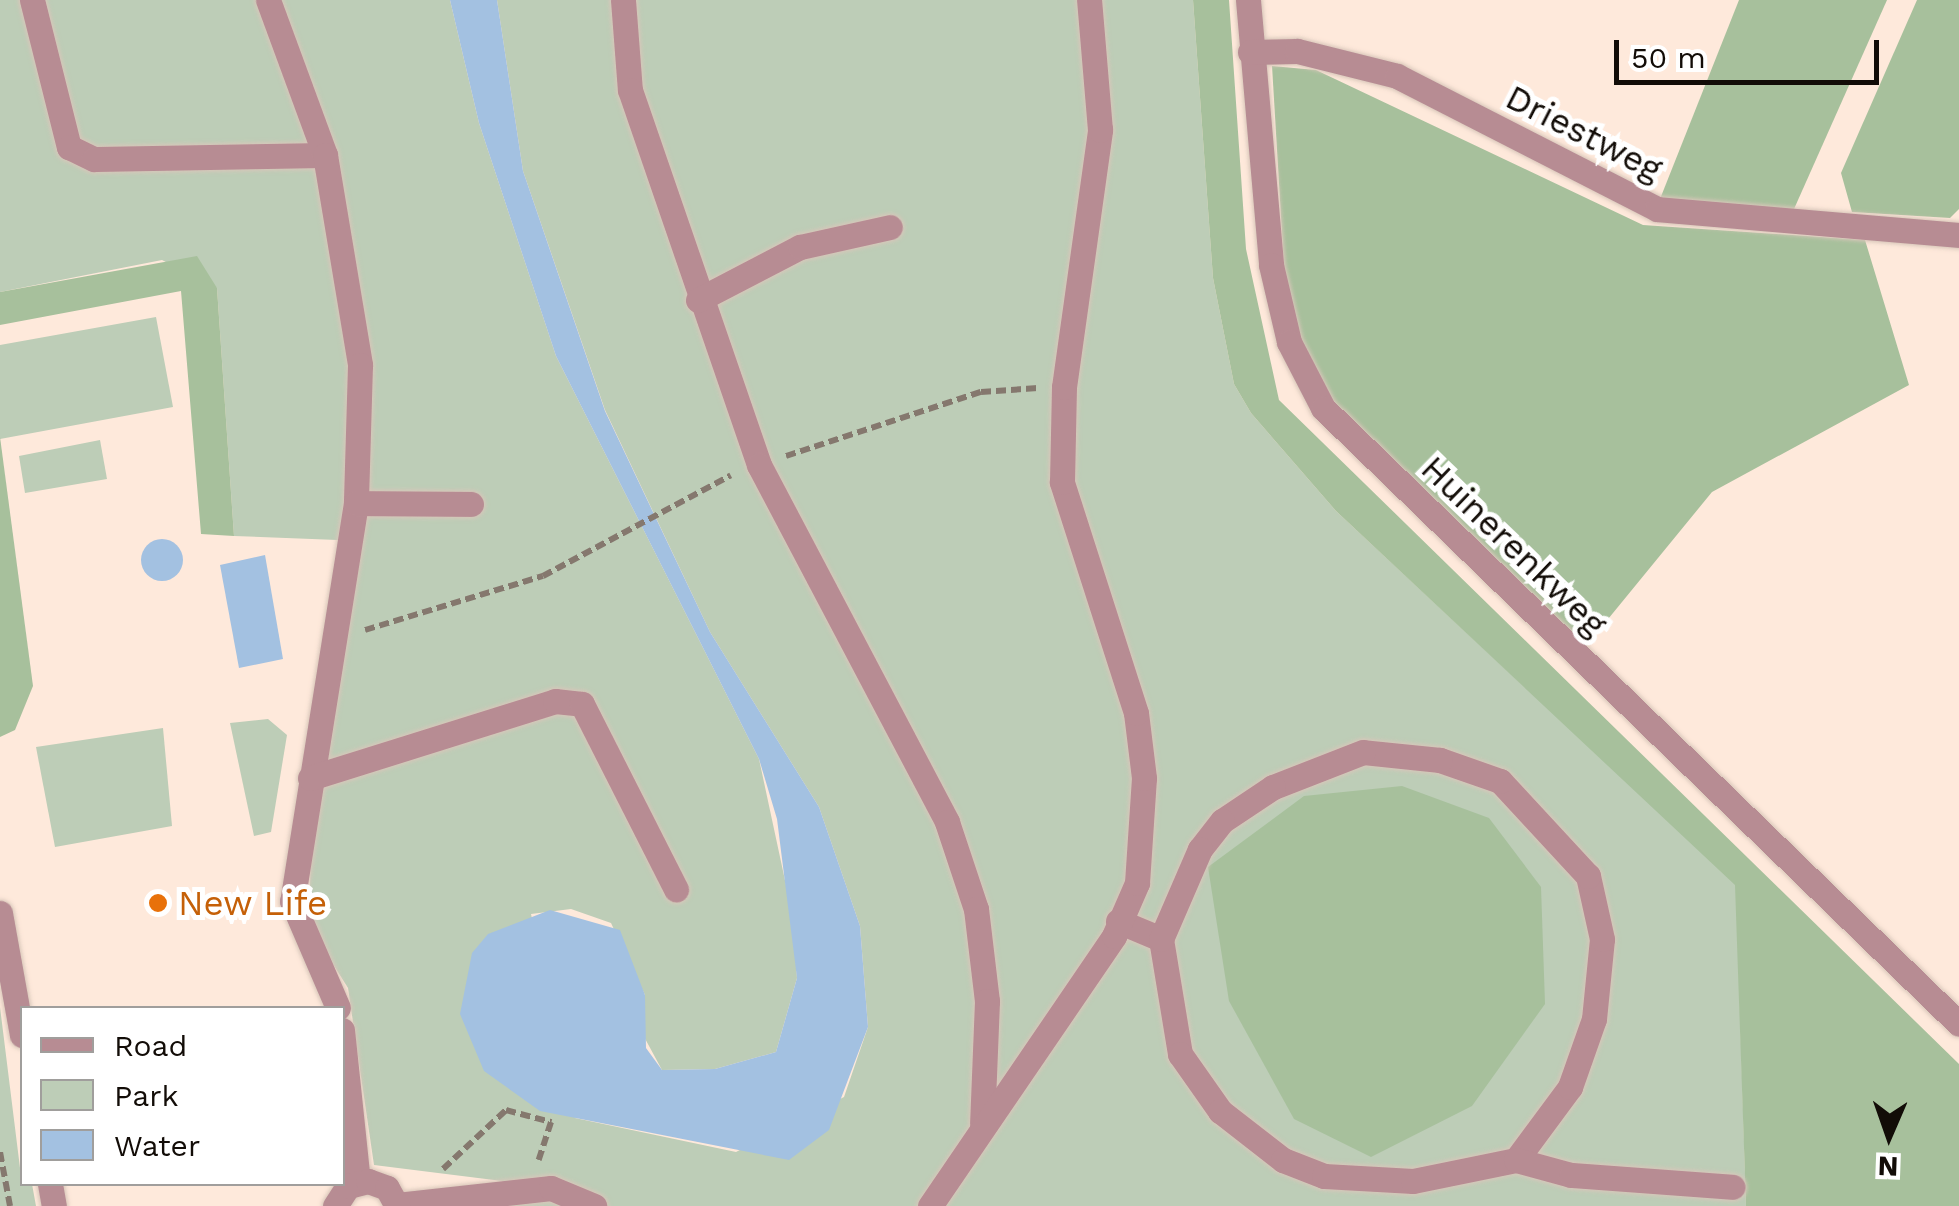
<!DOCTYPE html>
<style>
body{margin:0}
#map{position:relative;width:1959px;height:1206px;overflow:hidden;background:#fee9db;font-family:"Work Sans",sans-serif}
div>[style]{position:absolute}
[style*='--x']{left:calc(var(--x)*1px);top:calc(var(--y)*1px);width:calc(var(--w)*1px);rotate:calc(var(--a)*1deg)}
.green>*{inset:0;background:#bdcdb7}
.forest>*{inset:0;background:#a7c09c}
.water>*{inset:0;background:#a3c1e1}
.round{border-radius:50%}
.path>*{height:6px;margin-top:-3px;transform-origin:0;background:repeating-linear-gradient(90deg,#85786e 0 10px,transparent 0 15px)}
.roads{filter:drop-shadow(0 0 2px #d8c6b9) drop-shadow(0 0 2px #d8c6b9)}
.minor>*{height:25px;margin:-12.5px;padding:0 12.5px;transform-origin:12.5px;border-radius:12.5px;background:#b78c93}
.dots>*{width:28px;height:28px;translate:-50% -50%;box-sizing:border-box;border:5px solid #fff;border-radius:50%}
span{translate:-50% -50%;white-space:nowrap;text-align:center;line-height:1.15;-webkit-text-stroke:10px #fff;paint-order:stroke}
.street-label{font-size:35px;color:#120c07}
.food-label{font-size:35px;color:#c56008}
.left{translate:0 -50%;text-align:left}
.legend{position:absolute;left:20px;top:1006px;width:325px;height:180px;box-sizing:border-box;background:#fff;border:2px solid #a09e9c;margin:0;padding:12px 18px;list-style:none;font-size:30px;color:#120c07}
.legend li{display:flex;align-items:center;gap:20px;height:50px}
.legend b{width:50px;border:2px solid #a09e9c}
.north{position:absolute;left:1839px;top:1086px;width:100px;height:100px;-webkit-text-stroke:8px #fff;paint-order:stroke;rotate:182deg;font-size:28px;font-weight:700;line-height:40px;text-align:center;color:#120c07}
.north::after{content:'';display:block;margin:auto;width:35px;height:45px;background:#120c07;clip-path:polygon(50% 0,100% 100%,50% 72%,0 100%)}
.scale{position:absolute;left:1614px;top:40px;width:265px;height:45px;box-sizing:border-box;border:5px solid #120c07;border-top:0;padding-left:12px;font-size:30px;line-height:35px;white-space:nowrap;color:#120c07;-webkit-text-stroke:8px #fff;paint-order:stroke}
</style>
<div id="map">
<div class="green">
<div style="clip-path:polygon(0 0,450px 0,479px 123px,556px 356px,759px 759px,792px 913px,797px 978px,776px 1052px,715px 1069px,662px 1070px,642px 1033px,645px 995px,611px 923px,571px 909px,531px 914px,575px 1118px,736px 1152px,844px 1097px,868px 1027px,860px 926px,819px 807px,710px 632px,605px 410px,523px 171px,497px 0,1193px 0,1213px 278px,1234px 384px,1251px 413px,1336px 511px,1736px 884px,1746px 1206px,507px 1206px,502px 1181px,374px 1165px,348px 988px,309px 926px,311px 845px,363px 541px,234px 536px,217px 288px,162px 260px,0 292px)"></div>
<div style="clip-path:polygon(156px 317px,173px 407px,0 439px,0 345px)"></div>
<div style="clip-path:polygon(100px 440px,107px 479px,25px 493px,19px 456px)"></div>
<div style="clip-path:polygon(268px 719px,287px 735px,271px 832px,254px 836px,230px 723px)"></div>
<div style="clip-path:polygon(163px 728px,172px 826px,55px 847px,36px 747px)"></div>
<div style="clip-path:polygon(0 1007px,22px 1184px,32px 1184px,36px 1206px,0 1206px)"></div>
</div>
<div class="forest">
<div style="clip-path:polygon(1193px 0,1229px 0,1246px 249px,1279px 400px,1959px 1064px,1959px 1206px,1746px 1206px,1735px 885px,1336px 511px,1251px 413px,1234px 384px,1213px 278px)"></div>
<div style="clip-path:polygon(1739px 0,1887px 0,1794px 209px,1660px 199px)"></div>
<div style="clip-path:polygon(1917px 0,1959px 0,1959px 209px,1950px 218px,1852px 212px,1841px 173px)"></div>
<div style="clip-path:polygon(1272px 66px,1316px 70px,1643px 225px,1865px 240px,1909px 385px,1712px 492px,1586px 646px,1309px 378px,1285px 284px)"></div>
<div style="clip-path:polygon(197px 256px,217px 288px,234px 536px,201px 534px,181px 291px,0 325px,0 292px)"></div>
<div style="clip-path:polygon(0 437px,33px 686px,15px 730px,0 737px)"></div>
<div style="clip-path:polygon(1402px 786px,1489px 818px,1541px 887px,1545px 1004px,1472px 1106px,1371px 1157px,1294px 1119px,1229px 1001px,1208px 867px,1304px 796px)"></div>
</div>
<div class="water">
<div style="clip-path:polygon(450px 0,497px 0,523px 171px,605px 411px,710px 632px,819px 807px,860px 926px,868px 1027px,829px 1130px,789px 1160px,540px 1111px,484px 1071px,460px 1014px,472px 953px,488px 934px,550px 910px,620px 930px,645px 995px,646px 1048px,662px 1070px,715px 1069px,776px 1052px,797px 978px,777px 819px,759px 759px,556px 356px,479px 123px)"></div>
<div class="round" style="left:141px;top:539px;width:42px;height:42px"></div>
<div style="clip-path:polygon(265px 555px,283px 659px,239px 668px,220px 565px)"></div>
</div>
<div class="path">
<div style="--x:786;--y:456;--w:205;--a:-18.2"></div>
<div style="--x:981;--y:392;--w:57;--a:-4"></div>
<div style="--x:365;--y:630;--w:186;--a:-16.9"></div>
<div style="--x:543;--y:576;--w:213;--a:-28.2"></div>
<div style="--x:0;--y:1152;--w:55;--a:79.5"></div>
<div style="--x:443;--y:1169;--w:86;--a:-43.1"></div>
<div style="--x:506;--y:1110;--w:47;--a:14.9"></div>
<div style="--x:551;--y:1122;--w:40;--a:108"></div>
</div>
<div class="roads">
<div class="minor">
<div style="--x:32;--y:0;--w:152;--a:75.9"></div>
<div style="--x:69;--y:147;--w:28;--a:26"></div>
<div style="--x:94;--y:159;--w:231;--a:-1"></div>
<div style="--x:268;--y:0;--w:165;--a:69.8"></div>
<div style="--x:325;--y:155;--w:213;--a:80.5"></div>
<div style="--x:360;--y:365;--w:138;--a:91.7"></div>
<div style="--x:356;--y:503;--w:403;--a:99.1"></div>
<div style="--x:292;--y:901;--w:116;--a:66.7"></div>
<div style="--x:623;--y:0;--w:90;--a:85.6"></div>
<div style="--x:630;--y:90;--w:397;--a:71"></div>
<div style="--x:759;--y:465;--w:403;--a:62.2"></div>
<div style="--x:947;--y:822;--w:92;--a:71.6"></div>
<div style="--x:976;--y:909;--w:93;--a:83.2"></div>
<div style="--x:987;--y:1001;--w:122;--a:92.3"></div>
<div style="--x:1248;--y:0;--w:266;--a:85"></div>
<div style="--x:1271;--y:265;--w:79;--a:76.8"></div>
<div style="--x:1289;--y:342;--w:74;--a:62.7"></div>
<div style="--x:1323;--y:408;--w:885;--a:44.08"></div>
<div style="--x:1250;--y:52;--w:47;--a:-1.2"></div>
<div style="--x:1297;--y:51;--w:103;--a:14"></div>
<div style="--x:1397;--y:76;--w:292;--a:27.1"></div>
<div style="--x:1657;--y:209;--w:303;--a:4.9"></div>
<div style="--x:698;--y:300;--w:115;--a:-27.5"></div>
<div style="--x:800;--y:247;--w:92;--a:-12.5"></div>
<div style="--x:356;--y:503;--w:115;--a:0.5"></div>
<div style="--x:310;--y:778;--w:257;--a:-17.4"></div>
<div style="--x:555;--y:701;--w:27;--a:6"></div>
<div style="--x:582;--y:704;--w:208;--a:63.1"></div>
<div style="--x:0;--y:913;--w:124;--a:79.8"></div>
<div style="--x:1118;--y:921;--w:47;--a:22.7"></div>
<div style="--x:1161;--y:939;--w:117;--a:80.6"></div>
<div style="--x:1180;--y:1054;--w:70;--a:54.9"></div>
<div style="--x:1220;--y:1111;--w:80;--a:37.9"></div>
<div style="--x:1283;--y:1160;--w:44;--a:21.3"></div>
<div style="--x:1324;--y:1176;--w:89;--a:3.2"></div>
<div style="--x:1413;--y:1181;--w:105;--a:-11.5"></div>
<div style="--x:1516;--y:1160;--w:91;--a:-53.5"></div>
<div style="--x:1570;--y:1087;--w:72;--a:-70.6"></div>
<div style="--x:1594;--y:1019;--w:80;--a:-84.3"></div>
<div style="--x:1602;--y:939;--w:65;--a:-102.5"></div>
<div style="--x:1588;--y:876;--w:129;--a:-132.8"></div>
<div style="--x:1500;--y:781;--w:64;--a:-160.7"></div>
<div style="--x:1440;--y:760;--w:77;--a:-174.1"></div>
<div style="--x:1363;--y:752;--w:97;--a:158.7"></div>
<div style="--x:1273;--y:787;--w:61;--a:146.3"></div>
<div style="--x:1222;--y:821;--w:36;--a:128"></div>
<div style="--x:1200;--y:849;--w:98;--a:113.4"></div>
<div style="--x:342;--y:1030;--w:153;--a:84"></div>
<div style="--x:1516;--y:1160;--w:57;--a:15.3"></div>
<div style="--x:1571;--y:1175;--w:162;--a:4.2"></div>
<div style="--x:50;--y:1184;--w:22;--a:80"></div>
<div style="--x:397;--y:1205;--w:155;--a:-6.3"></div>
<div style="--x:551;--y:1188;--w:47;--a:22.7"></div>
<div style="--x:335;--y:1206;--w:24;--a:-57"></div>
<div style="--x:348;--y:1186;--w:21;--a:-14"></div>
<div style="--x:368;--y:1181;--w:20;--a:20"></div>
<div style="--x:387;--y:1188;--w:21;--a:61"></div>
<div style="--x:930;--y:1206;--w:327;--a:-55.7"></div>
<div style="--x:1114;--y:936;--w:58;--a:-66.5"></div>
<div style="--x:1137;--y:883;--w:105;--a:-86.2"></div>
<div style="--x:1144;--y:778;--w:65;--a:-97"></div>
<div style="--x:1136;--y:713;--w:243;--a:-107.8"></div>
<div style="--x:1062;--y:482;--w:95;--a:-88.8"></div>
<div style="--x:1064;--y:387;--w:260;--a:-82"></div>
<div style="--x:1100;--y:130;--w:130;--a:-94.8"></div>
</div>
</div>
<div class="dots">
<div style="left:158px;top:903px;background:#e8710a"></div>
</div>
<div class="street-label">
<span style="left:1584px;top:133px;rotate:27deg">Driestweg</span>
<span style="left:1514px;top:546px;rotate:44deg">Huinerenkweg</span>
</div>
<div class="food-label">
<span class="left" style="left:178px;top:903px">New Life</span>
</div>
<ul class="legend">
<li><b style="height:12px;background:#b78c93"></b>Road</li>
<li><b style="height:28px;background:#bdcdb7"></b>Park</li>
<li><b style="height:28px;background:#a3c1e1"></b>Water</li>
</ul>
<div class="north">N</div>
<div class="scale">50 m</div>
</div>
